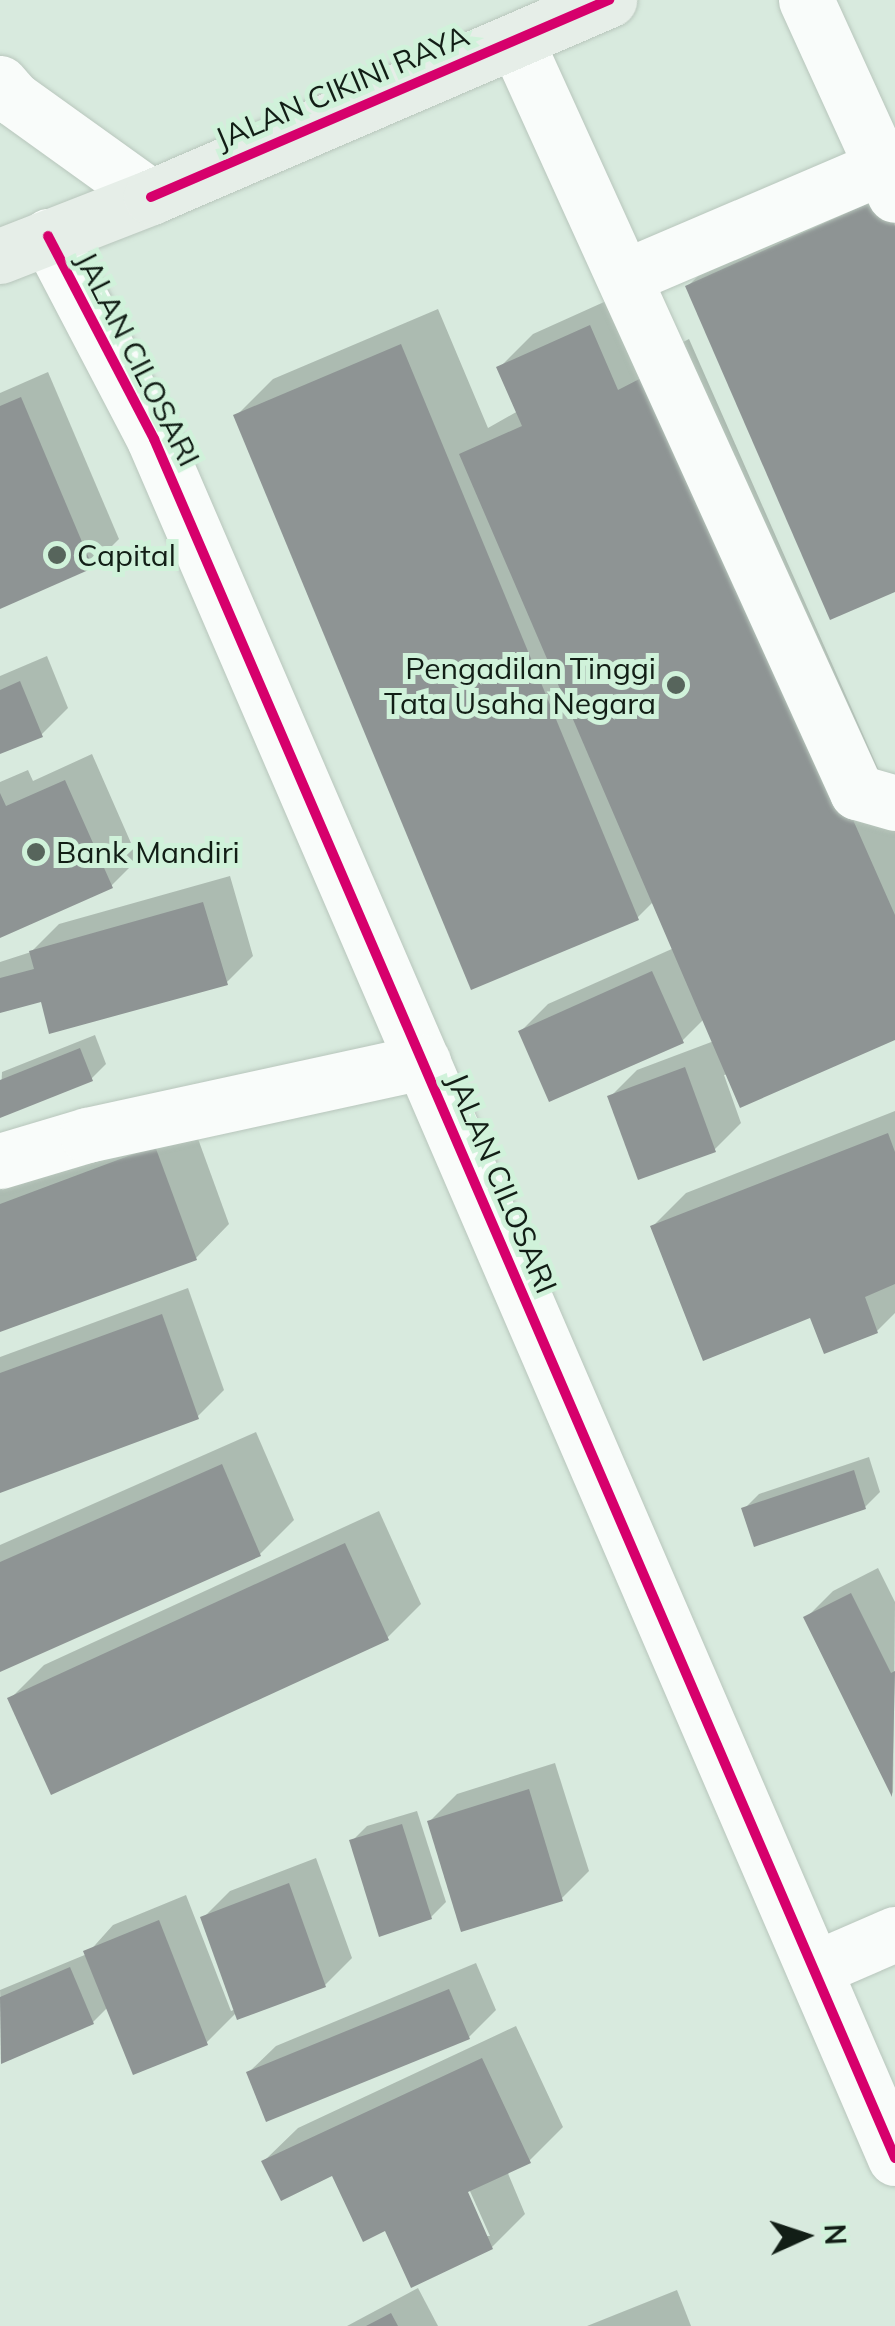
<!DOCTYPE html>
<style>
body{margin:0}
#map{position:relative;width:895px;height:2326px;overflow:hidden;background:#d8eade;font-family:Mulish,sans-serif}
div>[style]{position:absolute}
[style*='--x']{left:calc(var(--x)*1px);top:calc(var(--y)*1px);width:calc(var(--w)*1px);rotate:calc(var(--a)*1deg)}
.shadow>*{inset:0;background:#0003}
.building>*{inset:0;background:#8e9494}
.roads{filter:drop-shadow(0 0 2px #b8c6bc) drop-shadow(0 0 2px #b8c6bc)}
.minor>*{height:55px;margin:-27.5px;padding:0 27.5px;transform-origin:27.5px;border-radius:27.5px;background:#f9fcfa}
.major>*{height:55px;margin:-27.5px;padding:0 27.5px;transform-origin:27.5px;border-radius:27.5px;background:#e6eee8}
.cycleway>*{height:10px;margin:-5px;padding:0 5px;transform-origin:5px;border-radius:5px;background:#d6006c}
.dots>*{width:28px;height:28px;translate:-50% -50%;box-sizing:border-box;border:5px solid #d0f2da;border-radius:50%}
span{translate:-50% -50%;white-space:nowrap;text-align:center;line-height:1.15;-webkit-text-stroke:10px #d0f2da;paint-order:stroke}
.street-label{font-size:30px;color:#121e16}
.poi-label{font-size:30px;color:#121e16}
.left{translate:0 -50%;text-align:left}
.right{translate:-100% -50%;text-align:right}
.north{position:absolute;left:755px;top:2186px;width:100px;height:100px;-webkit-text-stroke:8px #d0f2da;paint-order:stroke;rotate:87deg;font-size:28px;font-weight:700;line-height:40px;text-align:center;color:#121e16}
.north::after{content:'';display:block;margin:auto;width:35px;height:45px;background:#121e16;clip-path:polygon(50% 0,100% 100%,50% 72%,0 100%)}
</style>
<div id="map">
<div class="shadow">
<div style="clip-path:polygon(895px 185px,895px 589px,688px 286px,703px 271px)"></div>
<div style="clip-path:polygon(624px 293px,652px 358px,689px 339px,895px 807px,895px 1038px,724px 1075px,741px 1123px,714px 1150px,610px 1097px,637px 1070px,714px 1041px,704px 1019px,682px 1041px,521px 1031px,548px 1004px,674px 948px,654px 901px,637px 918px,236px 416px,273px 379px,438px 309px,488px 428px,518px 411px,499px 368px,533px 334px)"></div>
<div style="clip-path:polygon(48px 372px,119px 539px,92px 566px,0 601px,0 393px)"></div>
<div style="clip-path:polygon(47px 656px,68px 708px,41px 735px,0 751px,0 676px)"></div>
<div style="clip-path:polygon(92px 754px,138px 859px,111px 886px,0 936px,0 782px,28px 770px,33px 781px)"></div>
<div style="clip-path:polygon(230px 876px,253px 956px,226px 983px,43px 998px,0 1011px,0 962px,31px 952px,59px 924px)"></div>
<div style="clip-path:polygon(95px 1035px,106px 1064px,91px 1079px,0 1115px,2px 1072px)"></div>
<div style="clip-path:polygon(895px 1111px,895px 1313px,877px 1331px,812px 1315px,652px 1227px,686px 1193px)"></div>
<div style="clip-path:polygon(189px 1114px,229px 1224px,196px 1258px,0 1330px,0 1184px)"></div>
<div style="clip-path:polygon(188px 1288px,224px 1390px,197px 1417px,0 1490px,0 1357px)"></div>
<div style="clip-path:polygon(256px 1432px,294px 1520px,260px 1554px,0 1669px,0 1545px)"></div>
<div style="clip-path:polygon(869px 1457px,880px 1492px,865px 1507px,744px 1509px,759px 1494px)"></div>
<div style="clip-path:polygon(379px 1511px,421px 1604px,387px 1638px,10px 1699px,44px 1665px)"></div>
<div style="clip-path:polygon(878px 1568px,895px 1602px,893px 1794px,806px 1618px,833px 1591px)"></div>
<div style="clip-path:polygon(555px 1763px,589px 1871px,562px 1898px,430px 1821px,457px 1794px)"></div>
<div style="clip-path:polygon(417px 1811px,446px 1902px,431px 1917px,352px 1841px,367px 1826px)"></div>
<div style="clip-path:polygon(316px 1858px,352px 1958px,325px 1985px,237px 2012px,206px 2043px,108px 2007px,93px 2022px,3px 2060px,0 1990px,87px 1954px,113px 1925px,186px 1895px,231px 2011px,236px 2009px,203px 1918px,230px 1891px)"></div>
<div style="clip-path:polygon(476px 1963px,496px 2010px,469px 2037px,249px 2072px,276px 2046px)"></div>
<div style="clip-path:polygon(evenodd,516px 2026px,563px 2127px,529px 2161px,507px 2171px,525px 2214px,492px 2247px,387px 2228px,333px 2172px,264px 2161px,298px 2128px,516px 2026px,465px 2180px,490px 2236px,485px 2236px,460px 2182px,465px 2180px)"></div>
<div style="clip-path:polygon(418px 2288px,438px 2326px,347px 2326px)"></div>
<div style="clip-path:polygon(677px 2290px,691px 2326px,587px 2326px)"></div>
</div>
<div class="building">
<div style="clip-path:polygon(882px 197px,895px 226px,895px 592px,830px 620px,685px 286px)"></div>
<div style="clip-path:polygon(590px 325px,618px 390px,655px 371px,895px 915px,895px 1040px,740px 1108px,459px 454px,522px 426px,496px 367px)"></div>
<div style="clip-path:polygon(401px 344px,639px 920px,471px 990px,233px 415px)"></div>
<div style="clip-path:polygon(21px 397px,93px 568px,0 609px,0 406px)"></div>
<div style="clip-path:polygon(20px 681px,43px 737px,0 754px,0 690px)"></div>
<div style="clip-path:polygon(65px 780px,113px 888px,0 938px,0 793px,6px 806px)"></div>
<div style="clip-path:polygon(203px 902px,228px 985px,49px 1034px,41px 1002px,0 1013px,0 978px,34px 969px,29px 951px)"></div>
<div style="clip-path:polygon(652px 971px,684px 1043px,549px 1102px,518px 1031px)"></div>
<div style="clip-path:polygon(80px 1048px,93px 1081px,0 1118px,0 1080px)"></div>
<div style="clip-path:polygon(685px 1067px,716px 1152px,638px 1180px,607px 1096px)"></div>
<div style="clip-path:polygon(888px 1133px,895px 1152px,895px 1284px,865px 1297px,878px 1333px,824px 1354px,810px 1318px,703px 1361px,650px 1226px)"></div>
<div style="clip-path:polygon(155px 1146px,197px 1260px,0 1332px,0 1204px)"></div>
<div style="clip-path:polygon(162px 1314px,199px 1419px,0 1493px,0 1373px)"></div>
<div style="clip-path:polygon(222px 1464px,261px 1556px,0 1672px,0 1562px)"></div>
<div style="clip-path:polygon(854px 1470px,866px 1509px,754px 1547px,741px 1508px)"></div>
<div style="clip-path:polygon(345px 1543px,389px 1640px,51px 1795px,7px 1698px)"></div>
<div style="clip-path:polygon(851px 1593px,891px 1673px,895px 1671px,892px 1797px,803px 1617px)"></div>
<div style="clip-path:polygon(529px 1789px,563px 1901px,461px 1932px,427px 1821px)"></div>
<div style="clip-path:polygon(402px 1824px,432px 1919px,379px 1937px,349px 1840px)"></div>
<div style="clip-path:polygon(289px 1883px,326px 1987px,237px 2020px,200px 1917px)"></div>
<div style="clip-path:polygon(159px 1920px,208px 2045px,133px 2075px,83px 1951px)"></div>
<div style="clip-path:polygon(70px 1967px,94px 2024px,1px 2064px,0 1997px)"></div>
<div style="clip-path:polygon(449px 1989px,470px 2039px,266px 2122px,246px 2072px)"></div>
<div style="clip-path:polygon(482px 2058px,531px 2163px,468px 2192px,493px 2249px,411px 2288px,385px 2231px,363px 2242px,332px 2176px,281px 2201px,261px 2161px)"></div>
<div style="clip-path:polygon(391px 2313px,398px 2326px,366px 2326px)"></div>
</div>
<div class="roads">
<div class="minor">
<div style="--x:806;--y:0;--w:214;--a:65.5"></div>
<div style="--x:516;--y:41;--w:825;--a:65.58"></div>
<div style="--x:857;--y:792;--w:40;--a:16"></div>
<div style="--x:0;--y:83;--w:20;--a:49"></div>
<div style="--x:13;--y:98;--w:170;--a:35.7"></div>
<div style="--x:48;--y:236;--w:229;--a:62.4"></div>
<div style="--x:154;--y:439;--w:1872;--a:66.68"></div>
<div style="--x:624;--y:277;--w:280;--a:-23.1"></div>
<div style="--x:0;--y:1161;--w:91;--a:-16.6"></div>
<div style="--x:87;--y:1135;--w:344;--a:-12.3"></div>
<div style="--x:814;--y:1969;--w:88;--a:-23.4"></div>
</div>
<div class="major">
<div style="--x:0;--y:256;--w:162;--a:-21.3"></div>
<div style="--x:151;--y:197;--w:499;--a:-23.3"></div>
</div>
</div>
<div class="cycleway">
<div style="--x:151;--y:197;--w:499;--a:-23.3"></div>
<div style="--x:48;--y:236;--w:229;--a:62.4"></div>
<div style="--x:154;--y:439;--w:1872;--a:66.68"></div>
</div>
<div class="dots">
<div style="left:57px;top:555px;background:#57655c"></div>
<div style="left:676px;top:685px;background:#57655c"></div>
<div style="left:36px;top:852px;background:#57655c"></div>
</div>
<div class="street-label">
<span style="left:342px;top:87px;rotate:-23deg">JALAN CIKINI RAYA</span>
<span style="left:138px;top:359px;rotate:63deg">JALAN CILOSARI</span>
<span style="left:502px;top:1183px;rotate:67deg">JALAN CILOSARI</span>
</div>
<div class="poi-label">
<span class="left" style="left:77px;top:555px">Capital</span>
<span class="right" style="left:656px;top:685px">Pengadilan Tinggi<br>Tata Usaha Negara</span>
<span class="left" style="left:56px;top:852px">Bank Mandiri</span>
</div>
<div class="north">N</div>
</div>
